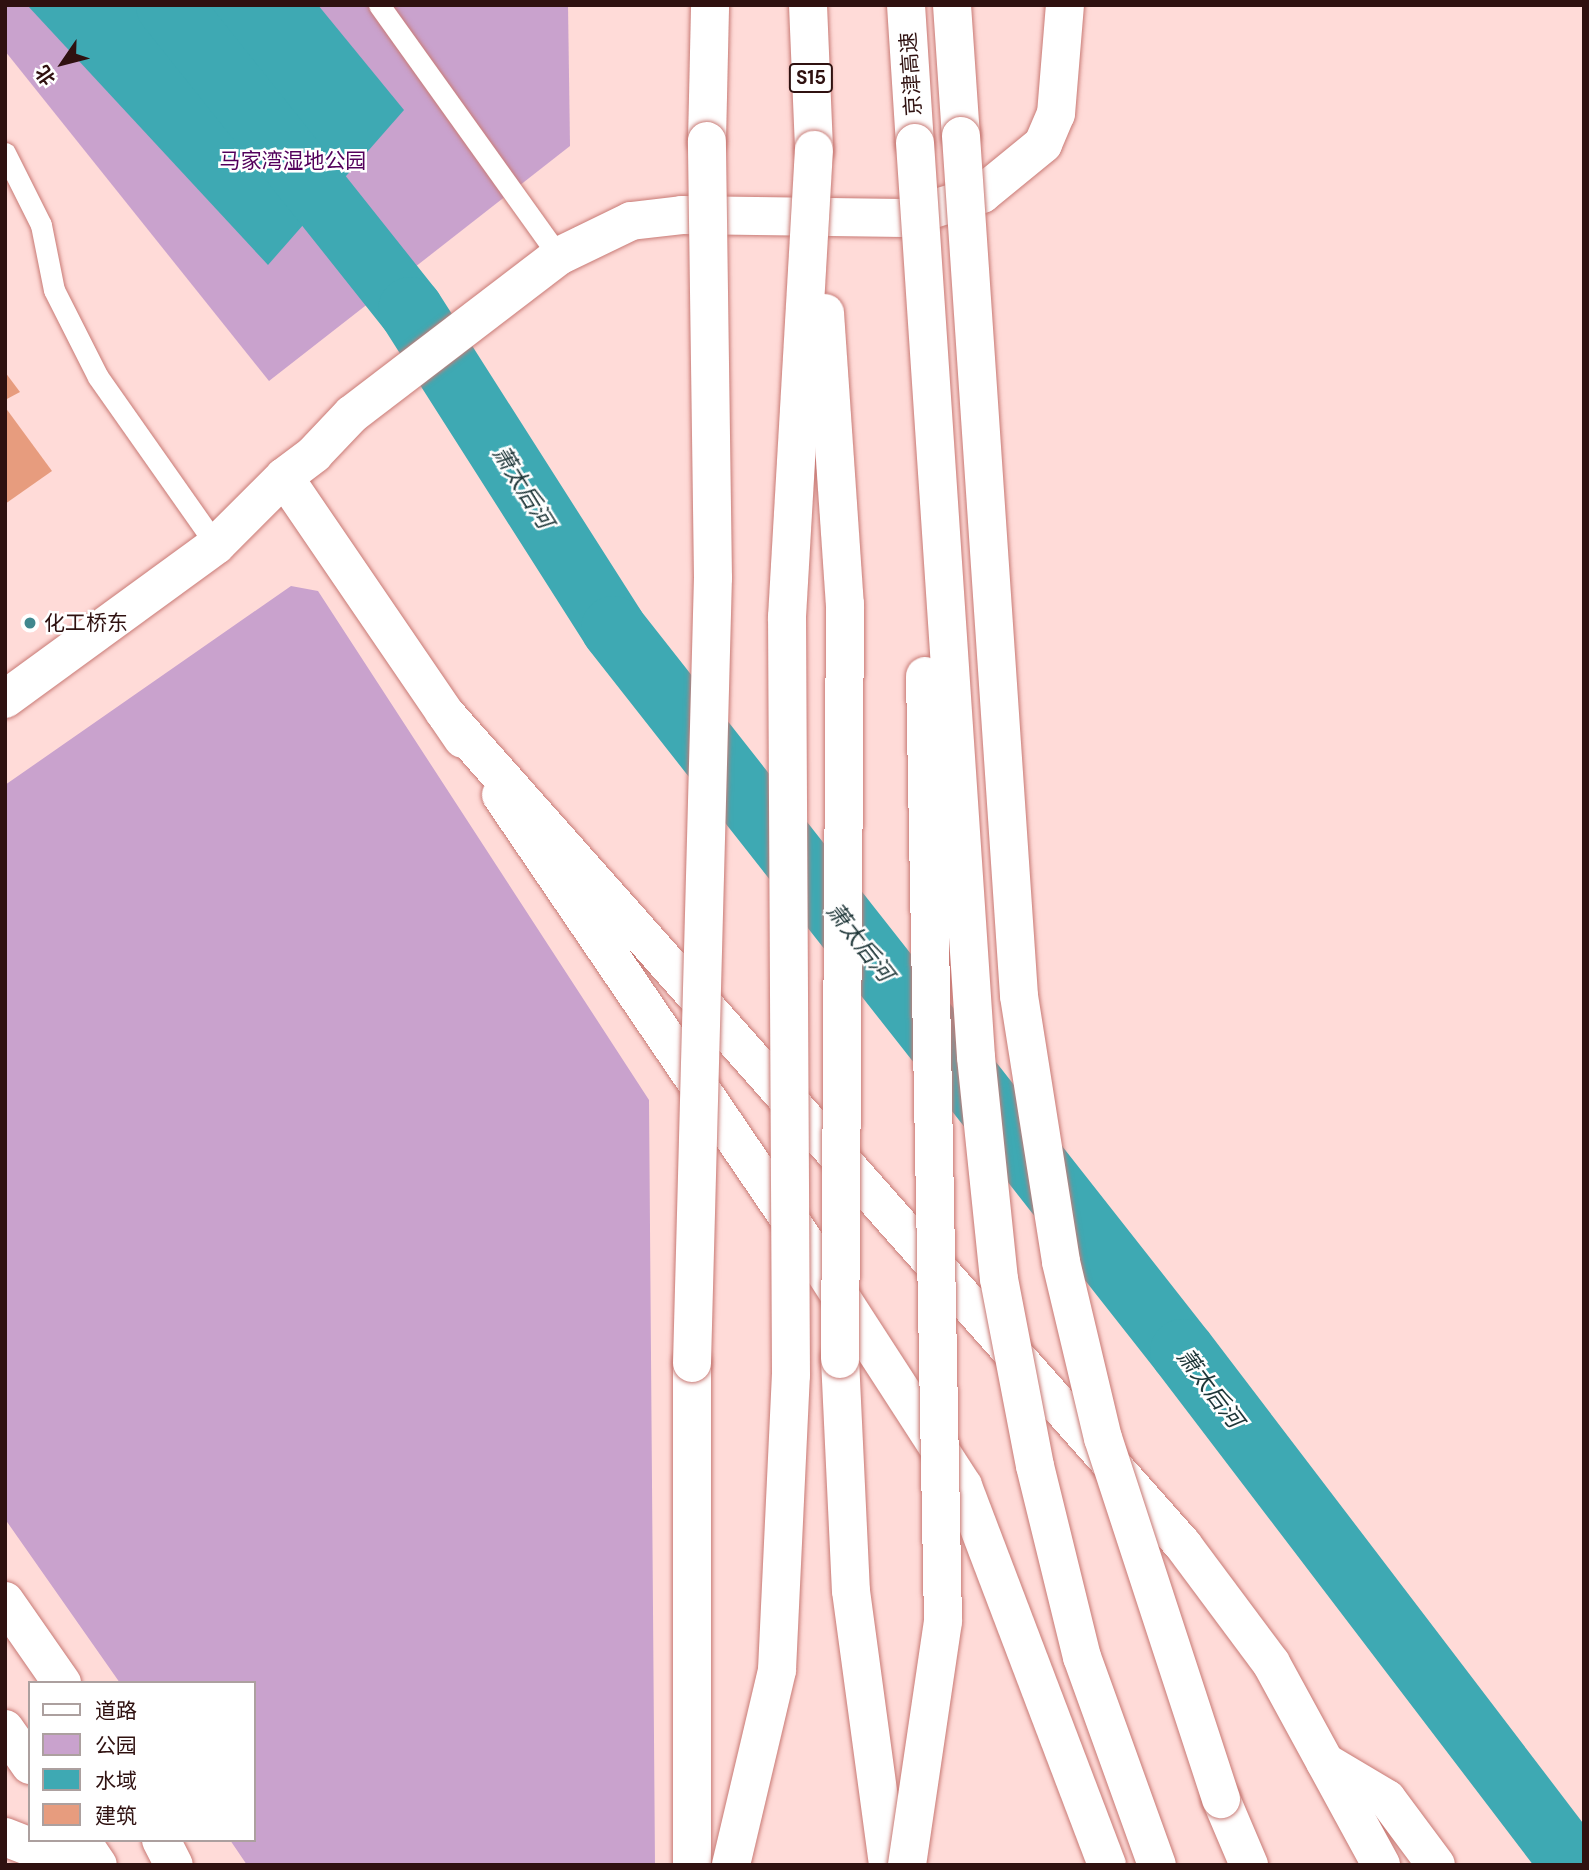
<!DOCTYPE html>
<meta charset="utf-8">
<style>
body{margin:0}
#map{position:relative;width:1589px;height:1870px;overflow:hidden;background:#ffdbd8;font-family:"DM Sans","Noto Sans SC",sans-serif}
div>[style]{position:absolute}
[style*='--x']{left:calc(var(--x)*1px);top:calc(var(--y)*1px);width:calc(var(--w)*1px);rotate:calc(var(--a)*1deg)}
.green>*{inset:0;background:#c9a2cd}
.water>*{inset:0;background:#3ea9b3}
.river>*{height:65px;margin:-32.5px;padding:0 32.5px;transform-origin:32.5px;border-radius:32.5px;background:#3ea9b3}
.building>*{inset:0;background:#e79c7e}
.roads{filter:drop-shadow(0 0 2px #c87a75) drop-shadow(0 0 2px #c87a75)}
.lane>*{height:21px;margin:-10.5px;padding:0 10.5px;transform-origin:10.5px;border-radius:10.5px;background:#fff}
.street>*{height:38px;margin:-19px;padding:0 19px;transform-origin:19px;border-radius:19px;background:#fff}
.secondary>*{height:38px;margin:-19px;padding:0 19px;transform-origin:19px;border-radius:19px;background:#fff}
.highway>*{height:38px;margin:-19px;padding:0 19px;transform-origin:19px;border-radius:19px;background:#fff}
.bridges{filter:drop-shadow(0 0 2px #c87a75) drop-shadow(0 0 2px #c87a75)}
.highway-bridge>*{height:38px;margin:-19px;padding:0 19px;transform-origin:19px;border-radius:19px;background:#fff}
.dots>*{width:19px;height:19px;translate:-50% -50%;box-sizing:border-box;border:4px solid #fff;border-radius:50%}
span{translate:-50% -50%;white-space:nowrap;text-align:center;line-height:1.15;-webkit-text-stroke:5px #fff;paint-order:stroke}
.shield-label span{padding:2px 5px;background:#fff;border:2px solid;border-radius:5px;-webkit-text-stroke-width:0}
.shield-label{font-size:19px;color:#2f1110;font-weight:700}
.street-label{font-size:21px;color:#2f1110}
.park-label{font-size:21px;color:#53005c}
.poi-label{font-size:21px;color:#2f1110}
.left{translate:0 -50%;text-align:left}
.water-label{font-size:23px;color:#1e3638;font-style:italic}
.frame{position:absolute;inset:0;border:7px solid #2f1110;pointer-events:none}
.legend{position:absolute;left:28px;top:1681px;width:228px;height:161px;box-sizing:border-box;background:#fff;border:2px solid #aca09f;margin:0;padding:9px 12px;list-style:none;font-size:21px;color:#2f1110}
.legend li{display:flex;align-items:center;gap:14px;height:35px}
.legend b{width:35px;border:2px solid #aca09f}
.north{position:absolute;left:28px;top:28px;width:70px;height:70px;-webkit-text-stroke:5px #fff;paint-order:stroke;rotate:235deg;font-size:19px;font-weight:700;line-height:28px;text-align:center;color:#2f1110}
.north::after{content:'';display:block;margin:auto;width:24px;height:32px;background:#2f1110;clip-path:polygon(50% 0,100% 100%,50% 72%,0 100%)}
</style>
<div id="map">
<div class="green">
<div style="clip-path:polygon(5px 5px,568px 5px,570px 146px,269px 381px,5px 51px)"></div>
<div style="clip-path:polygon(291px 586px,318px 591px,649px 1100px,655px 1865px,247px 1865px,230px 1840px,254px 1840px,254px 1683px,120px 1683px,5px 1519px,5px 785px)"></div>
</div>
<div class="water">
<div style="clip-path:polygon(27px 5px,318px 5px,404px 110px,268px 265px)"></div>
</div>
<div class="river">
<div style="--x:168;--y:5;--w:389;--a:51.5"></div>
<div style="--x:410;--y:309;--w:378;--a:57.5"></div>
<div style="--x:613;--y:628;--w:920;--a:51.8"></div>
<div style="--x:1182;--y:1351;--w:646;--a:52.67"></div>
</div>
<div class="building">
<div style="clip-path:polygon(5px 372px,20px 392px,5px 400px)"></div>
<div style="clip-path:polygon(5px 407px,52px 471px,5px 504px)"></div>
</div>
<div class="roads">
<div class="lane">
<div style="--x:379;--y:5;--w:309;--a:54.4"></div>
<div style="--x:5;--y:153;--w:80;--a:63.4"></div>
<div style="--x:41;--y:225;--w:66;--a:78.7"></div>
<div style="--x:54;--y:290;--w:97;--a:63.2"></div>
<div style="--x:98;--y:377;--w:205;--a:54.9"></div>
</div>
<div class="street">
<div style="--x:284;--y:477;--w:38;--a:-37"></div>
<div style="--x:314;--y:454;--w:55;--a:-46.5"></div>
<div style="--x:352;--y:414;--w:260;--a:-37.4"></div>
<div style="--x:559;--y:256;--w:80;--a:-25.9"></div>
<div style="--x:631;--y:221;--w:51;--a:-6.7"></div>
<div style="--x:682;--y:215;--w:222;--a:0.8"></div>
<div style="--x:904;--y:218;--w:82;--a:-17.1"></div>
<div style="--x:982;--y:194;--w:79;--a:-39.3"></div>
<div style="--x:1043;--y:144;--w:33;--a:-67"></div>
<div style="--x:1056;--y:114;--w:109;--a:-85.3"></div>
<div style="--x:5;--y:1837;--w:77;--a:21.3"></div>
</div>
<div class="secondary">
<div style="--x:5;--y:699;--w:261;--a:-36.1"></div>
<div style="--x:216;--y:545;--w:96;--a:-45"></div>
<div style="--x:284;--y:477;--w:317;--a:55.7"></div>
<div style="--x:501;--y:795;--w:555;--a:55.79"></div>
<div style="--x:813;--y:1254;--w:276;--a:57.1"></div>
<div style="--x:963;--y:1486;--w:405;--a:69.2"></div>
<div style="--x:5;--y:1601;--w:100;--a:55.2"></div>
<div style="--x:5;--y:1729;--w:44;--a:55.2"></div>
<div style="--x:1325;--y:1762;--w:72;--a:30.8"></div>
<div style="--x:1387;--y:1799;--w:82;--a:53.4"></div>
<div style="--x:81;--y:1840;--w:30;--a:56"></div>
</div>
<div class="highway">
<div style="--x:808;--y:5;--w:145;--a:87.6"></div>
<div style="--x:906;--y:5;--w:138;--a:86.3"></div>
<div style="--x:952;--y:5;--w:131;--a:86.1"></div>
<div style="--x:707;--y:141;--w:136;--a:-88.7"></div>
<div style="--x:444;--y:712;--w:1114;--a:48.42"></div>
<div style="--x:1183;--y:1545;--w:147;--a:53.3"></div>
<div style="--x:1271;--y:1663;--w:230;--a:61.4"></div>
<div style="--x:840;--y:1359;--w:232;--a:87.3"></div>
<div style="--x:851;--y:1591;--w:276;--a:82.3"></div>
<div style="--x:692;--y:1363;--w:502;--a:90"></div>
<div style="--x:1221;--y:1799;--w:72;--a:67"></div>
<div style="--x:161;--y:1840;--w:28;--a:63"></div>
</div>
</div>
<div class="bridges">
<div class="highway-bridge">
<div style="--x:961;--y:136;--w:862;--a:86.14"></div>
<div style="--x:1019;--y:996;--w:269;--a:81"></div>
<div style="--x:1061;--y:1262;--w:181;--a:76.6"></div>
<div style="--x:1103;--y:1438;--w:380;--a:71.9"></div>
<div style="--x:915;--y:143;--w:916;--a:86.18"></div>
<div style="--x:976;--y:1057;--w:223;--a:84.1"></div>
<div style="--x:999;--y:1279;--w:190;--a:79.1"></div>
<div style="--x:1035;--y:1466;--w:197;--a:76.2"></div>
<div style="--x:1082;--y:1657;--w:221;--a:70.2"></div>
<div style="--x:825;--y:313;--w:292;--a:86.1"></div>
<div style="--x:845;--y:604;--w:755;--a:90.38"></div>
<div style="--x:692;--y:1363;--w:785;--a:-88.47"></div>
<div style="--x:713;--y:578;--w:437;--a:-90.8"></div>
<div style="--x:731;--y:1865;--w:200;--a:-76.7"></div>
<div style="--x:777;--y:1670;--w:295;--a:-87.3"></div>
<div style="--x:791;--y:1375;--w:758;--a:-90.3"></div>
<div style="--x:787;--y:617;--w:468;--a:-86.7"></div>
<div style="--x:907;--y:1865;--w:246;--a:-81.6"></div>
<div style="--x:943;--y:1622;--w:946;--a:-91.09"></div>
</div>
</div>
<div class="dots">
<div style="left:30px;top:623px;background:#40878e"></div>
</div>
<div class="shield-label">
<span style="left:811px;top:78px">S15</span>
</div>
<div class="street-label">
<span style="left:911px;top:74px;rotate:-94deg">京津高速</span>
</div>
<div class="park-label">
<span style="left:293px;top:161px">马家湾湿地公园</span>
</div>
<div class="poi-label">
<span class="left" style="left:44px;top:623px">化工桥东</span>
</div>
<div class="water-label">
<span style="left:523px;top:487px;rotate:58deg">萧太后河</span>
<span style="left:860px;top:942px;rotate:52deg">萧太后河</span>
<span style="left:1210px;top:1388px;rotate:53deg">萧太后河</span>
</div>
<div class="frame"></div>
<ul class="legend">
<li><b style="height:9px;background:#fff"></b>道路</li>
<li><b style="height:19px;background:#c9a2cd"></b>公园</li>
<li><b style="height:19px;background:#3ea9b3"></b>水域</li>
<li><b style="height:19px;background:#e79c7e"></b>建筑</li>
</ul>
<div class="north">北</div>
</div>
